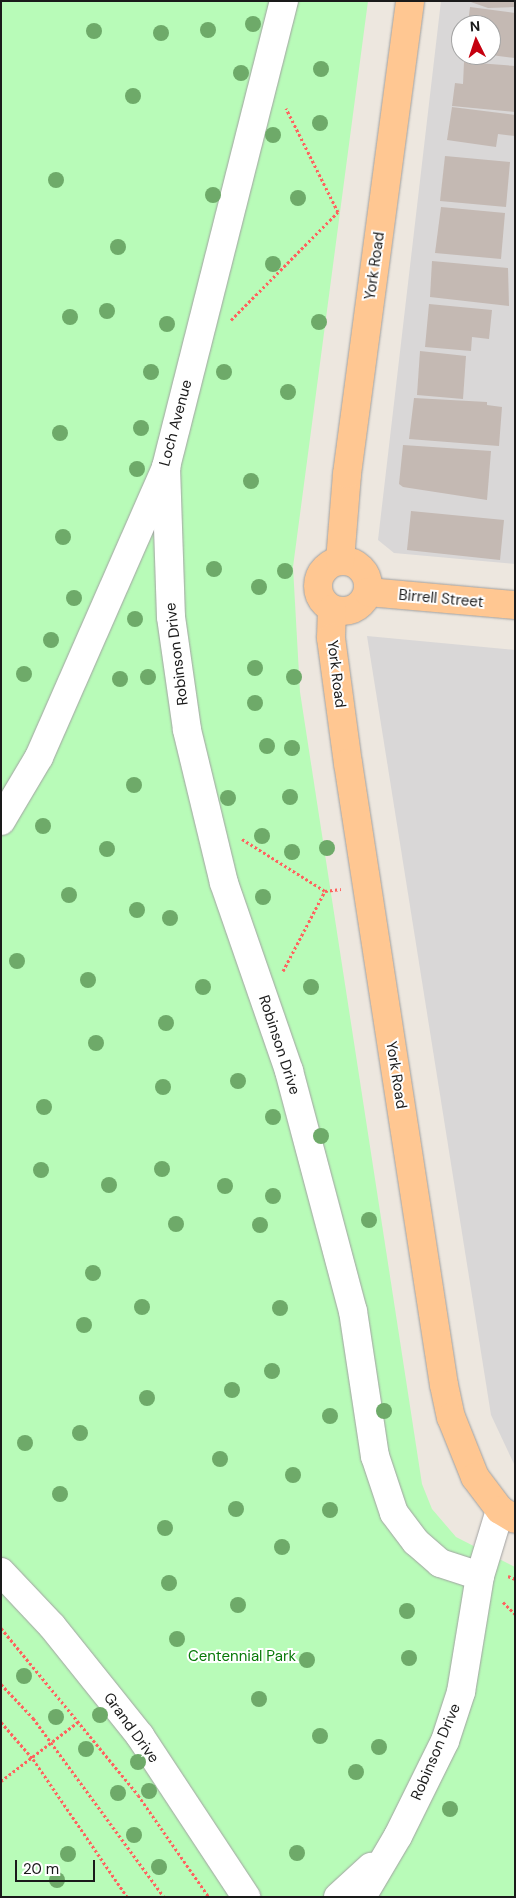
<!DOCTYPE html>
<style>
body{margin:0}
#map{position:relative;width:516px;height:1898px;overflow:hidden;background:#ede7df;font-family:"DM Sans",sans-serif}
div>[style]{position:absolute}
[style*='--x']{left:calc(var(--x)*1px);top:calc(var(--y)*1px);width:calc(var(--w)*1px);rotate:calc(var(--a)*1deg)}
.residential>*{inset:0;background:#d9d7d7}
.park>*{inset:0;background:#b8fbb8}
.building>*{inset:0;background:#c4b9b3}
.path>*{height:3px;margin-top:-1.5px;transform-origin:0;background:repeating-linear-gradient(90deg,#fe635f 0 2.5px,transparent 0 5px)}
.roads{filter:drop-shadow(0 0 1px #a1a1a1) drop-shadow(0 0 1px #a1a1a1)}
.minor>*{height:28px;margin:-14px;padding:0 14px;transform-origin:14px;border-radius:14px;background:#fff}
.major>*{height:28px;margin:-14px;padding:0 14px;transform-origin:14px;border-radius:14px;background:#ffc792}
.major>.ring{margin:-14px;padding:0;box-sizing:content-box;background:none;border:28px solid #ffc792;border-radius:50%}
.trees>*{width:16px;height:16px;margin:-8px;border-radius:50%;background:#6eaa69}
span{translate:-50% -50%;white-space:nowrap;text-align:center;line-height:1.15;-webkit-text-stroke:4px #fff;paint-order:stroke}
.street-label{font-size:15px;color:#1a1a1a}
.park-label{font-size:15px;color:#077908}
.frame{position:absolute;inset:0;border:2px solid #1a1a1a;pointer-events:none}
.north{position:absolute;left:451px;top:15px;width:50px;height:50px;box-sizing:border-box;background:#fff;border:1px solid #a3a3a3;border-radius:50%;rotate:356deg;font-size:14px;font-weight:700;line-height:20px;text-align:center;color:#1a1a1a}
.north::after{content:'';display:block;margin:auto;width:18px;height:22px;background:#c5000f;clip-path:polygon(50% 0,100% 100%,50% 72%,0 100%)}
.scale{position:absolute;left:15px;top:1860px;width:80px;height:22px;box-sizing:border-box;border:2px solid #1a1a1a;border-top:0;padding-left:6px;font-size:15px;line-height:18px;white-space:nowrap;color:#1a1a1a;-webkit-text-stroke:4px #fff;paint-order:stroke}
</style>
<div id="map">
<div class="residential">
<div style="clip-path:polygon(evenodd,441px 1px,515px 1px,515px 564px,394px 553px,378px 540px,441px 1px,461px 25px,491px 25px,491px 55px,461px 55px,461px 25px)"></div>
<div style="clip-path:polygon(367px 636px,515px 650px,515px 1466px,491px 1415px)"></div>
</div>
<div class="park">
<div style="clip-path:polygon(1px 1px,368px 1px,293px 567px,300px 692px,422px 1484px,432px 1509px,456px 1537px,515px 1567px,515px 1897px,1px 1897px)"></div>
</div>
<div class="building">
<div style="clip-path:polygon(468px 1px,515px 1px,515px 7px,488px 8px)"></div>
<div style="clip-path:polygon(470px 7px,515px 13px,515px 58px,491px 55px,491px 25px,461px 25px,468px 23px)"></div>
<div style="clip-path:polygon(464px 62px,515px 66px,515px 112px,452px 106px,455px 83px,463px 84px)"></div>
<div style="clip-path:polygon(452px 107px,515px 115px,515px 136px,498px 134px,496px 147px,447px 140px)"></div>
<div style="clip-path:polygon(445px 156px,510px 162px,506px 207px,440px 201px)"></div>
<div style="clip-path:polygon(441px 207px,505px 213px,501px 259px,435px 253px)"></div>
<div style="clip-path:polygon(432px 261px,508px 268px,509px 306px,430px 297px)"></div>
<div style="clip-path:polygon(429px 304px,492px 310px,489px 339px,472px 337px,471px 351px,425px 347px)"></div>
<div style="clip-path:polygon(420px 351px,466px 356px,463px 399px,417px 395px)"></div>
<div style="clip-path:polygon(414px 398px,487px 402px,487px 405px,502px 407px,499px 446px,409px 439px)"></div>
<div style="clip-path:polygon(403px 445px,491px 451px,487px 500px,403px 487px,399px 484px)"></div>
<div style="clip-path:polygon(411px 511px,504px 520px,500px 560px,407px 550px)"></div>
</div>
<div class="path">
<div style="--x:231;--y:320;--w:152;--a:-45.3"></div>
<div style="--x:338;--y:212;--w:116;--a:-116.6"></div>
<div style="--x:242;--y:839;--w:98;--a:32.1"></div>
<div style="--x:325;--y:891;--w:16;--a:-7"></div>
<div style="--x:283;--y:971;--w:90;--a:-62.3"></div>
<div style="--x:508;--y:1576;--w:8;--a:23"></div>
<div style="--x:503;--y:1602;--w:17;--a:45"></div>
<div style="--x:1;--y:1628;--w:216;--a:50.6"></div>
<div style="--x:138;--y:1795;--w:124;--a:55.2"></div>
<div style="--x:1;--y:1684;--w:47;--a:46.7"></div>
<div style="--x:33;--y:1718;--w:222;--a:53.8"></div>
<div style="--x:1;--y:1722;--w:49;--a:49.1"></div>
<div style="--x:33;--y:1759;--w:167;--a:55.7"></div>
<div style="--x:1;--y:1781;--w:97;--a:-37.5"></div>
</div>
<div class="roads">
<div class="minor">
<div style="--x:166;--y:467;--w:150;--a:88.1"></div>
<div style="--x:171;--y:617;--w:114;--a:81.9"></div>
<div style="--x:187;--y:730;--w:157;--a:76.4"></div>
<div style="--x:224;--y:883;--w:199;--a:70.9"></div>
<div style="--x:289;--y:1071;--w:248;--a:75.1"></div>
<div style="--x:353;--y:1311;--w:147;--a:81.4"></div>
<div style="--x:375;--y:1456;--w:60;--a:71.6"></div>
<div style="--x:394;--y:1513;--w:36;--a:53"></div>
<div style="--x:416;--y:1542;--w:32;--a:41"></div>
<div style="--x:440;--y:1563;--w:42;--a:18"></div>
<div style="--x:1;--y:821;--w:74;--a:-59.3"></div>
<div style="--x:39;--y:757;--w:317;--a:-66.3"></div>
<div style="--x:166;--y:467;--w:481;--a:-75.8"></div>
<div style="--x:1;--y:1572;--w:74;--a:46.6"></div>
<div style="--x:52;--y:1626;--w:141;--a:51.3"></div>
<div style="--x:140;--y:1736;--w:193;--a:56.6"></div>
<div style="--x:338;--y:1897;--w:45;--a:-42.3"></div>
<div style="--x:362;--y:1897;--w:71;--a:-59.5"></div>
<div style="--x:398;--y:1836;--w:106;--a:-63.7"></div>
<div style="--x:445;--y:1741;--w:52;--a:-71.9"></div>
<div style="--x:461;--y:1692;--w:118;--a:-80.7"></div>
<div style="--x:480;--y:1576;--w:69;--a:-73.1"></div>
</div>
<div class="major">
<div class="ring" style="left:318px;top:561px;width:22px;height:22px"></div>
<div style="--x:340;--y:561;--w:87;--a:-85.4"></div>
<div style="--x:347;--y:474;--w:477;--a:-82.4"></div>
<div style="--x:368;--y:592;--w:148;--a:5.1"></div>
<div style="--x:332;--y:609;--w:29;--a:92"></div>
<div style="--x:331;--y:638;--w:126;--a:82.3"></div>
<div style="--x:348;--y:763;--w:629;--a:81.23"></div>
<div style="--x:444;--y:1385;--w:33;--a:78"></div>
<div style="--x:451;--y:1417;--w:65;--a:68.2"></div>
<div style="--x:475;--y:1477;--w:41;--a:52.9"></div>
<div style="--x:500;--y:1510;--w:17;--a:31"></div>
</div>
</div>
<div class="trees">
<div style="left:253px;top:24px"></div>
<div style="left:208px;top:30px"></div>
<div style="left:94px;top:31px"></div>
<div style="left:161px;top:33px"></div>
<div style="left:321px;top:69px"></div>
<div style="left:241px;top:73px"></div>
<div style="left:133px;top:96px"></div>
<div style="left:320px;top:123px"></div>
<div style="left:273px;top:135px"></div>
<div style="left:56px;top:180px"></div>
<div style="left:213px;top:195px"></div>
<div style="left:298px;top:198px"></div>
<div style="left:118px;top:247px"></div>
<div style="left:273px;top:264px"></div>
<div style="left:107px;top:311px"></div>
<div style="left:70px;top:317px"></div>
<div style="left:319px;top:322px"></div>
<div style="left:167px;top:324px"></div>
<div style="left:151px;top:372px"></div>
<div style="left:224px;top:372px"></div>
<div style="left:288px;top:392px"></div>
<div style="left:141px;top:428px"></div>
<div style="left:60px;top:433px"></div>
<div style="left:137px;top:469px"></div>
<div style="left:251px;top:481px"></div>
<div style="left:63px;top:537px"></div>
<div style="left:214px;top:569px"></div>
<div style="left:285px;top:571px"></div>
<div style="left:259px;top:587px"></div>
<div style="left:74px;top:598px"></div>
<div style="left:135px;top:619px"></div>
<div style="left:51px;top:640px"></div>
<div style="left:255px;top:668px"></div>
<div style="left:24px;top:674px"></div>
<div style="left:148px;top:677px"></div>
<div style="left:294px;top:677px"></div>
<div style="left:120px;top:679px"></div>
<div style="left:255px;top:703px"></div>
<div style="left:267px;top:746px"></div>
<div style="left:292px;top:748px"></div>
<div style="left:134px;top:785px"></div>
<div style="left:290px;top:797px"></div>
<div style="left:228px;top:798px"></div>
<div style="left:43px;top:826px"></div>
<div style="left:262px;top:836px"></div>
<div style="left:327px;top:848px"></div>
<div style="left:107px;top:849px"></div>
<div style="left:292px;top:852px"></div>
<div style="left:69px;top:895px"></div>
<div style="left:263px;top:897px"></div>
<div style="left:137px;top:910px"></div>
<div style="left:170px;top:918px"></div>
<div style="left:17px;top:961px"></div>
<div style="left:88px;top:980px"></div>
<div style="left:203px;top:987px"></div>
<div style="left:311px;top:987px"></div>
<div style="left:166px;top:1023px"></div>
<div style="left:96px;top:1043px"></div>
<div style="left:238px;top:1081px"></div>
<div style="left:163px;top:1087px"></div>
<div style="left:44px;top:1107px"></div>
<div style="left:273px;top:1117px"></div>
<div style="left:321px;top:1136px"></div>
<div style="left:162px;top:1169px"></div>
<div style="left:41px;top:1170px"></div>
<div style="left:109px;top:1185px"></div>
<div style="left:225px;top:1186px"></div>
<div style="left:273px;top:1196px"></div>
<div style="left:369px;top:1220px"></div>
<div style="left:176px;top:1224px"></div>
<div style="left:260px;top:1225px"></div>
<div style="left:93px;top:1273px"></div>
<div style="left:142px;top:1307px"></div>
<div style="left:280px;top:1308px"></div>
<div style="left:84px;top:1325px"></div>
<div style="left:272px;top:1371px"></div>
<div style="left:232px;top:1390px"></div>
<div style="left:147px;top:1398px"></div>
<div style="left:384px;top:1411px"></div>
<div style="left:330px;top:1416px"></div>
<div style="left:80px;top:1433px"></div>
<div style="left:25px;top:1443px"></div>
<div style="left:220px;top:1459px"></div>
<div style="left:293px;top:1475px"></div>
<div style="left:60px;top:1494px"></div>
<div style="left:236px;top:1509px"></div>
<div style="left:330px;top:1510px"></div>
<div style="left:165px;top:1528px"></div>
<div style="left:282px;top:1547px"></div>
<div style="left:169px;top:1583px"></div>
<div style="left:238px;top:1605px"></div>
<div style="left:407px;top:1611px"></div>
<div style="left:177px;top:1639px"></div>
<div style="left:409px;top:1658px"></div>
<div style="left:307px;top:1660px"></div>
<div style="left:24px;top:1676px"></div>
<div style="left:259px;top:1699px"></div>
<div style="left:100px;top:1715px"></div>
<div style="left:56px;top:1717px"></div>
<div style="left:320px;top:1736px"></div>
<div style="left:379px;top:1747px"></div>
<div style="left:86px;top:1749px"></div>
<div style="left:138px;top:1762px"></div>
<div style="left:356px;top:1772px"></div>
<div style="left:149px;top:1791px"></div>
<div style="left:118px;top:1793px"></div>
<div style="left:450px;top:1809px"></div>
<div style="left:134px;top:1835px"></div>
<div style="left:297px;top:1853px"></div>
<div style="left:68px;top:1854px"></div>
<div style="left:159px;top:1867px"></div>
<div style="left:57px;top:1880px"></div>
</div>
<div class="street-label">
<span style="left:375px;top:266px;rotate:-82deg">York Road</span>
<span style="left:176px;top:423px;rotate:-75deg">Loch Avenue</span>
<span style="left:441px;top:599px;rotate:5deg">Birrell Street</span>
<span style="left:177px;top:654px;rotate:-97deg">Robinson Drive</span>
<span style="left:336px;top:674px;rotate:83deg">York Road</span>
<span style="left:279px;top:1045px;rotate:72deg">Robinson Drive</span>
<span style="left:396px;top:1075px;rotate:81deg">York Road</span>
<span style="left:131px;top:1728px;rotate:54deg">Grand Drive</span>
<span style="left:436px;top:1752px;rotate:-67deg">Robinson Drive</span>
</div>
<div class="park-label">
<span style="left:242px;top:1657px">Centennial Park</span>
</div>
<div class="frame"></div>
<div class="north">N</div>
<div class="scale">20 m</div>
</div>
